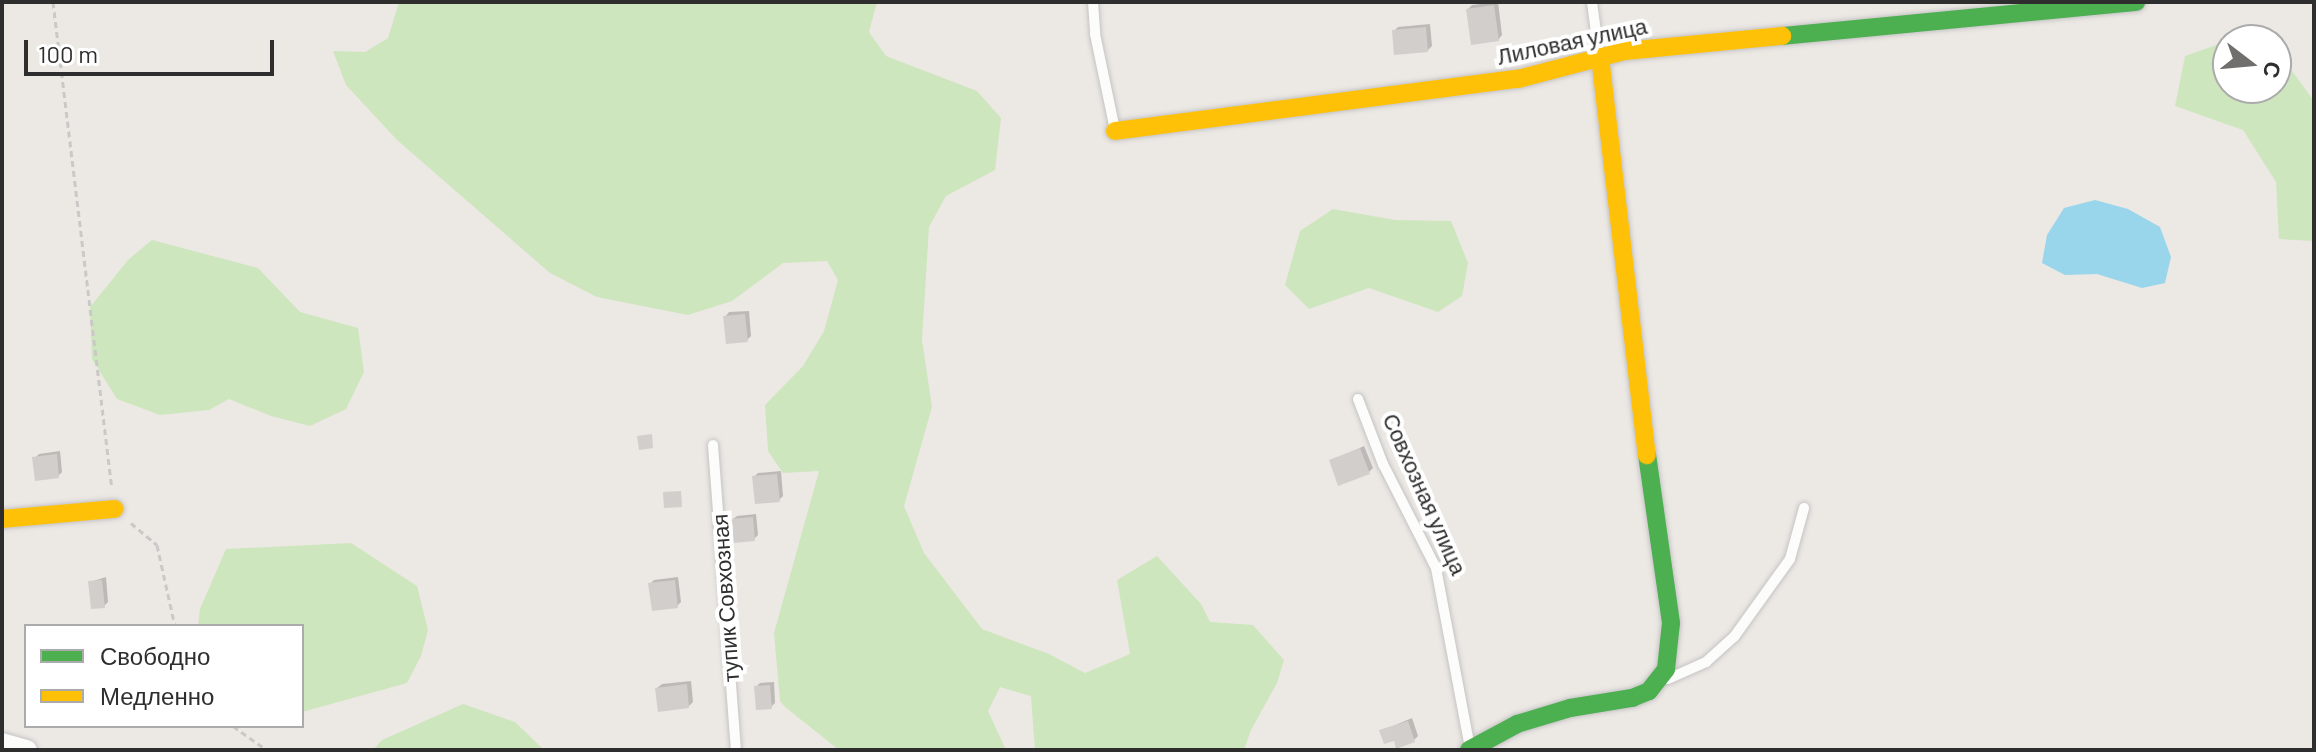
<!DOCTYPE html>
<meta charset="utf-8">
<style>
body{margin:0}
#map{position:relative;width:2316px;height:752px;overflow:hidden;background:#ece8e4;font-family:Barlow,sans-serif}
div>[style]{position:absolute}
[style*='--x']{left:calc(var(--x)*1px);top:calc(var(--y)*1px);width:calc(var(--w)*1px);rotate:calc(var(--a)*1deg)}
.green>*{inset:0;background:#cee6be}
.water>*{inset:0;background:#99d6ec}
.shadow>*{inset:0;background:#0003}
.building>*{inset:0;background:#d1cecb}
.path>*{height:3px;margin-top:-1.5px;transform-origin:0;background:repeating-linear-gradient(90deg,#c9c9c8 0 6px,transparent 0 10px)}
.roads{filter:drop-shadow(0 0 2px #c5c4c5) drop-shadow(0 0 2px #c5c4c5)}
.lane>*{height:10px;margin:-5px;padding:0 5px;transform-origin:5px;border-radius:5px;background:#fcfcfb}
.street>*{height:20px;margin:-10px;padding:0 10px;transform-origin:10px;border-radius:10px;background:#fcfcfb}
.fast>*{height:18px;margin:-9px;padding:0 9px;transform-origin:9px;border-radius:9px;background:#4caf50}
.slow>*{height:18px;margin:-9px;padding:0 9px;transform-origin:9px;border-radius:9px;background:#ffc107}
span{translate:-50% -50%;white-space:nowrap;text-align:center;line-height:1.15;-webkit-text-stroke:8px #fff;paint-order:stroke}
.street-label{font-size:22px;color:#2e2e2e}
.frame{position:absolute;inset:0;border:4px solid #2e2e2e;pointer-events:none}
.legend{position:absolute;left:24px;top:624px;width:280px;height:104px;box-sizing:border-box;background:#fff;border:2px solid #ababab;margin:0;padding:10px 14px;list-style:none;font-size:24px;color:#2e2e2e}
.legend li{display:flex;align-items:center;gap:16px;height:40px}
.legend b{width:40px;border:2px solid #ababab}
.north{position:absolute;left:2212px;top:24px;width:80px;height:80px;box-sizing:border-box;background:#fff;border:2px solid #ababab;border-radius:50%;rotate:106deg;font-size:22px;font-weight:700;line-height:32px;text-align:center;color:#2e2e2e}
.north::after{content:'';display:block;margin:auto;width:28px;height:36px;background:#706f6e;clip-path:polygon(50% 0,100% 100%,50% 72%,0 100%)}
.scale{position:absolute;left:24px;top:40px;width:250px;height:36px;box-sizing:border-box;border:4px solid #2e2e2e;border-top:0;padding-left:10px;font-size:24px;line-height:28px;white-space:nowrap;color:#2e2e2e;-webkit-text-stroke:6px #fff;paint-order:stroke}
</style>
<div id="map">
<div class="green">
<div style="clip-path:polygon(399px 2px,877px 2px,869px 32px,886px 56px,977px 91px,1001px 118px,995px 170px,946px 196px,929px 227px,922px 340px,932px 407px,904px 506px,924px 553px,982px 629px,1049px 654px,1085px 673px,1130px 654px,1117px 580px,1157px 556px,1201px 604px,1210px 622px,1253px 625px,1284px 660px,1277px 683px,1251px 730px,1244px 750px,1035px 750px,1031px 696px,1000px 687px,988px 711px,1006px 750px,839px 750px,785px 707px,780px 701px,774px 633px,819px 471px,783px 473px,768px 451px,765px 405px,803px 366px,824px 331px,838px 280px,827px 261px,783px 263px,732px 301px,688px 315px,597px 297px,550px 273px,397px 140px,346px 85px,333px 51px,365px 52px,388px 38px)"></div>
<div style="clip-path:polygon(2228px 41px,2228px 88px,2276px 88px,2276px 49px,2314px 101px,2314px 241px,2279px 239px,2276px 182px,2243px 130px,2175px 106px,2185px 56px)"></div>
<div style="clip-path:polygon(1333px 209px,1395px 220px,1451px 221px,1468px 263px,1462px 296px,1438px 312px,1369px 288px,1309px 309px,1285px 285px,1300px 231px)"></div>
<div style="clip-path:polygon(152px 240px,258px 268px,300px 312px,358px 328px,364px 372px,346px 409px,310px 426px,271px 416px,229px 399px,209px 410px,160px 415px,117px 399px,92px 359px,90px 307px,128px 260px)"></div>
<div style="clip-path:polygon(351px 543px,417px 586px,428px 630px,421px 656px,407px 683px,302px 712px,302px 626px,198px 626px,200px 609px,226px 549px)"></div>
<div style="clip-path:polygon(463px 704px,515px 722px,544px 750px,373px 750px,382px 740px)"></div>
</div>
<div class="water">
<div style="clip-path:polygon(2095px 200px,2128px 209px,2160px 227px,2171px 257px,2165px 283px,2142px 288px,2097px 274px,2065px 275px,2042px 263px,2047px 235px,2064px 208px)"></div>
</div>
<div class="shadow">
<div style="clip-path:polygon(1498px 2px,1502px 35px,1498px 40px,1468px 9px,1472px 5px)"></div>
<div style="clip-path:polygon(1430px 24px,1432px 46px,1428px 50px,1394px 31px,1398px 27px)"></div>
<div style="clip-path:polygon(749px 311px,751px 336px,747px 340px,725px 317px,729px 312px)"></div>
<div style="clip-path:polygon(1364px 446px,1373px 468px,1369px 472px,1331px 461px)"></div>
<div style="clip-path:polygon(60px 451px,62px 472px,58px 476px,35px 458px,39px 454px)"></div>
<div style="clip-path:polygon(781px 471px,783px 496px,779px 500px,754px 477px,758px 473px)"></div>
<div style="clip-path:polygon(756px 514px,758px 535px,754px 539px,732px 520px,737px 516px)"></div>
<div style="clip-path:polygon(106px 577px,108px 602px,104px 606px,90px 582px)"></div>
<div style="clip-path:polygon(678px 577px,681px 602px,677px 606px,650px 584px,654px 580px)"></div>
<div style="clip-path:polygon(691px 681px,693px 702px,689px 706px,657px 688px,662px 684px)"></div>
<div style="clip-path:polygon(774px 682px,775px 703px,771px 707px,756px 687px,760px 683px)"></div>
<div style="clip-path:polygon(1412px 718px,1418px 736px,1414px 740px,1395px 739px,1381px 731px)"></div>
</div>
<div class="building">
<div style="clip-path:polygon(1494px 5px,1499px 41px,1471px 45px,1466px 9px)"></div>
<div style="clip-path:polygon(1426px 27px,1428px 52px,1394px 55px,1392px 30px)"></div>
<div style="clip-path:polygon(745px 314px,748px 342px,726px 344px,723px 316px)"></div>
<div style="clip-path:polygon(652px 434px,653px 448px,639px 450px,637px 436px)"></div>
<div style="clip-path:polygon(1360px 448px,1370px 474px,1338px 486px,1329px 460px)"></div>
<div style="clip-path:polygon(57px 454px,59px 478px,35px 481px,32px 457px)"></div>
<div style="clip-path:polygon(777px 474px,780px 502px,755px 504px,752px 476px)"></div>
<div style="clip-path:polygon(681px 491px,682px 507px,664px 508px,663px 492px)"></div>
<div style="clip-path:polygon(753px 517px,755px 541px,733px 543px,730px 519px)"></div>
<div style="clip-path:polygon(102px 580px,105px 608px,91px 609px,88px 581px)"></div>
<div style="clip-path:polygon(675px 580px,678px 608px,652px 611px,648px 583px)"></div>
<div style="clip-path:polygon(687px 684px,689px 708px,658px 712px,655px 688px)"></div>
<div style="clip-path:polygon(770px 685px,772px 709px,756px 710px,754px 686px)"></div>
<div style="clip-path:polygon(1408px 721px,1415px 742px,1396px 749px,1394px 741px,1384px 744px,1379px 730px)"></div>
</div>
<div class="path">
<div style="--x:53;--y:2;--w:489;--a:83.1"></div>
<div style="--x:131;--y:523;--w:34;--a:40"></div>
<div style="--x:157;--y:545;--w:83;--a:77.5"></div>
<div style="--x:233;--y:726;--w:42;--a:35.2"></div>
</div>
<div class="roads">
<div class="lane">
<div style="--x:1093;--y:2;--w:32;--a:86"></div>
<div style="--x:1095;--y:34;--w:98;--a:78.2"></div>
<div style="--x:1592;--y:2;--w:53;--a:82.5"></div>
<div style="--x:1358;--y:399;--w:70;--a:69"></div>
<div style="--x:1383;--y:464;--w:117;--a:63"></div>
<div style="--x:1436;--y:568;--w:183;--a:79.3"></div>
<div style="--x:713;--y:445;--w:306;--a:85.7"></div>
<div style="--x:1668;--y:679;--w:42;--a:-24.1"></div>
<div style="--x:1706;--y:662;--w:38;--a:-42"></div>
<div style="--x:1734;--y:637;--w:96;--a:-54.3"></div>
<div style="--x:1790;--y:559;--w:53;--a:-74.6"></div>
</div>
<div class="street">
<div style="--x:2;--y:743;--w:26;--a:16"></div>
</div>
<div class="fast">
<div style="--x:1782;--y:36;--w:356;--a:-5.5"></div>
<div style="--x:1469;--y:750;--w:55;--a:-28.4"></div>
<div style="--x:1517;--y:724;--w:55;--a:-16.8"></div>
<div style="--x:1570;--y:708;--w:63;--a:-9.2"></div>
<div style="--x:1632;--y:698;--w:18;--a:-22"></div>
<div style="--x:1649;--y:691;--w:28;--a:-52"></div>
<div style="--x:1666;--y:669;--w:46;--a:-83.8"></div>
<div style="--x:1671;--y:623;--w:170;--a:-98.1"></div>
</div>
<div class="slow">
<div style="--x:1600;--y:57;--w:401;--a:83.3"></div>
<div style="--x:1115;--y:131;--w:406;--a:-7.4"></div>
<div style="--x:1518;--y:79;--w:111;--a:-14.7"></div>
<div style="--x:1625;--y:51;--w:158;--a:-5.5"></div>
<div style="--x:2;--y:519;--w:113;--a:-5.1"></div>
</div>
</div>
<div class="street-label">
<span style="left:1572px;top:41px;rotate:-12deg">Лиловая улица</span>
<span style="left:1425px;top:494px;rotate:66deg">Совхозная улица</span>
<span style="left:725px;top:598px;rotate:-94deg">тупик Совхозная</span>
</div>
<div class="frame"></div>
<ul class="legend">
<li><b style="height:10px;background:#4caf50"></b>Свободно</li>
<li><b style="height:10px;background:#ffc107"></b>Медленно</li>
</ul>
<div class="north">С</div>
<div class="scale">100 m</div>
</div>
